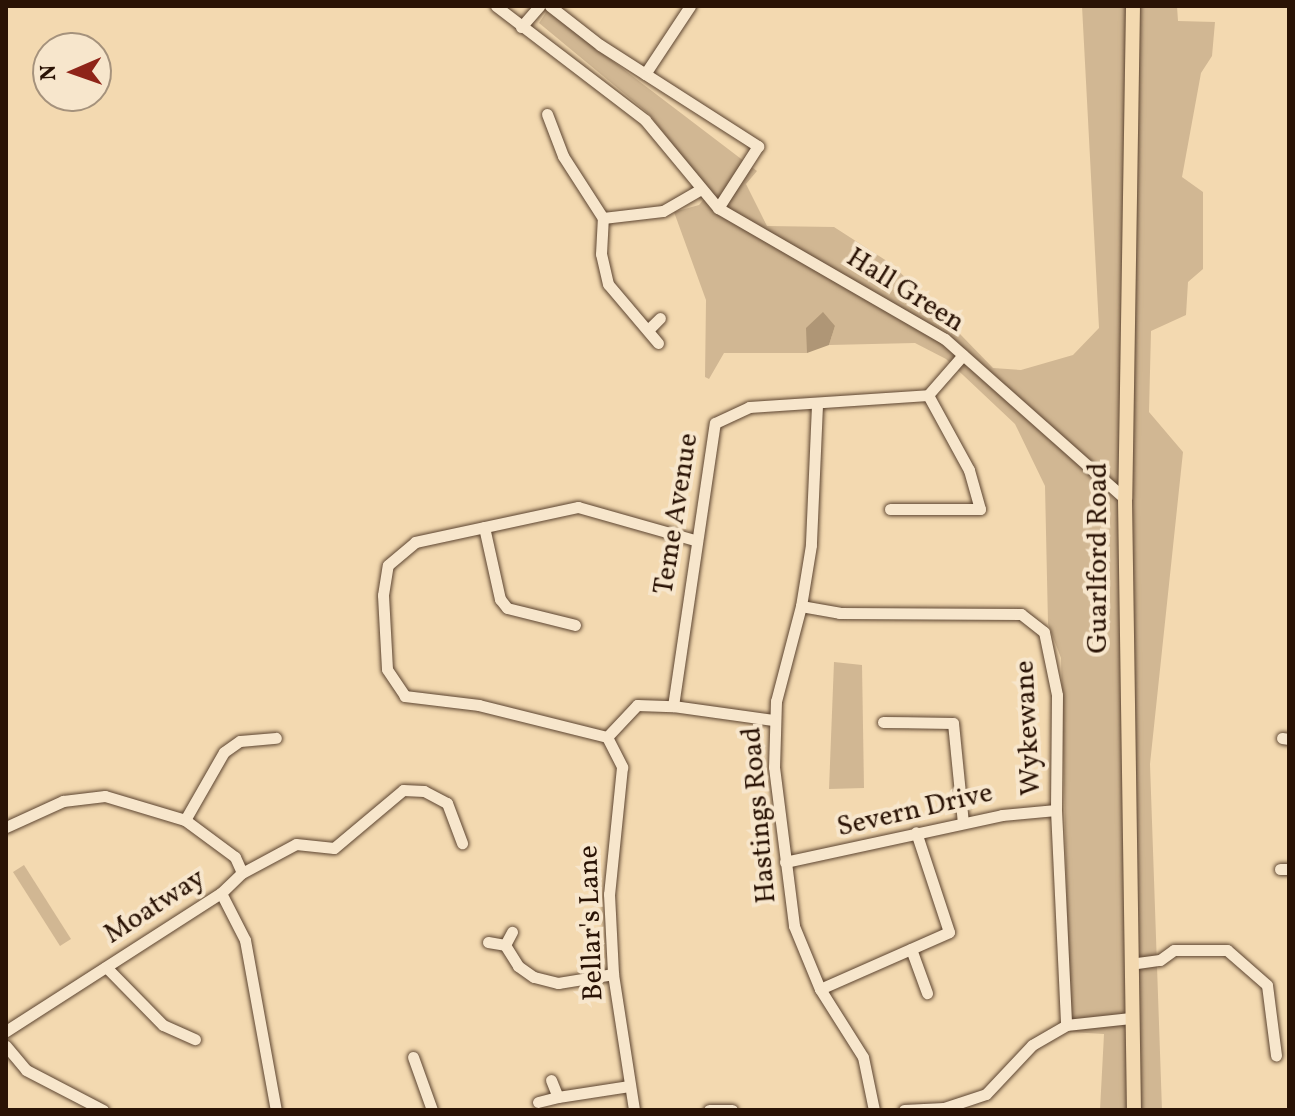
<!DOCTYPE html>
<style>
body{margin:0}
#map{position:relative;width:1295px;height:1116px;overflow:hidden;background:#f3d9b0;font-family:Vollkorn,serif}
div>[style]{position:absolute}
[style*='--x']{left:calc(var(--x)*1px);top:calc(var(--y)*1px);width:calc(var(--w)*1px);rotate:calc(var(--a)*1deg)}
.green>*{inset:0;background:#d1b793}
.water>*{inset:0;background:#af9676}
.roads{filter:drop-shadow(0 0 2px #5c4430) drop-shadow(0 0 2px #5c4430)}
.minor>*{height:11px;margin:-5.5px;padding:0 5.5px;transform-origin:5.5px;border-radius:5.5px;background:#f7e6cc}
.major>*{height:14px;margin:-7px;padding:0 7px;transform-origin:7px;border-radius:7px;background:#f3d9b0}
span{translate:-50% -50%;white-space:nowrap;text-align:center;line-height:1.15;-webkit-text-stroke:8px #f7e6cc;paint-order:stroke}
.street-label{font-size:28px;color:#2a1305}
.frame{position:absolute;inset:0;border:8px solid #2a1305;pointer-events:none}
.north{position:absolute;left:32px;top:32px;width:80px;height:80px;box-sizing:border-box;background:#f7e6cc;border:2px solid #a5927c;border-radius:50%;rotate:268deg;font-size:22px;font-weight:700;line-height:32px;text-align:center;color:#2a1305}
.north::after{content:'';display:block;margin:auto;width:28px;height:36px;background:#8f2418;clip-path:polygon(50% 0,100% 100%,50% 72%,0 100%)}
</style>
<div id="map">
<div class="green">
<div style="clip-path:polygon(1082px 6px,1177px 6px,1178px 21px,1215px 22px,1212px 56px,1201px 73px,1182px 177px,1203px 192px,1203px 269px,1188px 282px,1186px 315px,1151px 331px,1149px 412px,1183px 452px,1150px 764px,1162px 1110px,1100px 1110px,1104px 1034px,1070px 1032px,1061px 658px,1048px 624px,1045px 486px,1015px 424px,946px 359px,915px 343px,829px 345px,835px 326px,807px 328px,807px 353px,724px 353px,709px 379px,705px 377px,706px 300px,674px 212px,699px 205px,710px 192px,649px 114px,539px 23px,547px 11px,757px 171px,746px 184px,767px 226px,834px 227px,893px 265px,993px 368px,1021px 370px,1073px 355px,1099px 328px)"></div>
<div style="clip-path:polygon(834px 662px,862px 665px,864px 788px,829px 789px)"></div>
<div style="clip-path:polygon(24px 865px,71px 939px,60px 946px,13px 872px)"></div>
</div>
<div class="water">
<div style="clip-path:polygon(823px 312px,835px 326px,829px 345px,807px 353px,806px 328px)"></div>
</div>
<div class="roads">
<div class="minor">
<div style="--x:496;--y:6;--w:188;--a:37.4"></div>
<div style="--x:645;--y:120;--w:114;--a:50.3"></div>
<div style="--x:718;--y:208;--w:262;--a:30"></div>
<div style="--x:945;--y:339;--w:241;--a:41.6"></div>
<div style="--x:550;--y:6;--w:63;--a:38"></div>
<div style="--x:600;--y:45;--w:188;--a:32.6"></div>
<div style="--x:758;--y:146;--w:74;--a:122.8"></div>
<div style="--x:521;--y:27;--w:28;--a:-49"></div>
<div style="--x:645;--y:74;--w:82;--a:-56.5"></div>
<div style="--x:547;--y:114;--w:45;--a:69.1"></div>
<div style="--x:563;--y:156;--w:74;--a:57.2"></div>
<div style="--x:650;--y:328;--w:14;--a:-45"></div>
<div style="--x:658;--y:343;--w:77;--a:-130.3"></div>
<div style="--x:608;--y:284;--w:31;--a:-103"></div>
<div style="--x:601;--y:254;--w:36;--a:-87"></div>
<div style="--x:603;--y:218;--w:60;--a:-6.7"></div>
<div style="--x:663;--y:211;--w:44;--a:-30.1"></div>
<div style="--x:817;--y:405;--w:140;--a:92.5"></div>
<div style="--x:811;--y:545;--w:62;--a:99.3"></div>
<div style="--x:801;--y:606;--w:98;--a:104.7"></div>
<div style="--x:776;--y:701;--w:66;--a:91.7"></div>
<div style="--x:774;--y:767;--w:160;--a:82.8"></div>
<div style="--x:794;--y:926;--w:68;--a:67.6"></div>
<div style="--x:820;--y:989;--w:80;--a:57.7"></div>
<div style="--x:863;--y:1057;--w:54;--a:78.3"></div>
<div style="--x:890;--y:509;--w:90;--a:0"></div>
<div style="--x:980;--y:509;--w:41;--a:-105.8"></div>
<div style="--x:969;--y:470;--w:85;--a:-118.7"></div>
<div style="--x:484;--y:527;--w:74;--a:77.5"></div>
<div style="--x:500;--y:599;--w:11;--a:52"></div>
<div style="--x:507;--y:608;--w:70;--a:14"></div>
<div style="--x:801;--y:606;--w:39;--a:10"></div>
<div style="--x:839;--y:613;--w:182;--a:0.3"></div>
<div style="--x:1021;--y:614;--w:29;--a:38"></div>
<div style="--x:1044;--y:632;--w:64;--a:78.3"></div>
<div style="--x:1057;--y:695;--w:115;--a:90.5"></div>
<div style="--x:1056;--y:810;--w:215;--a:87.3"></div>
<div style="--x:673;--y:706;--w:101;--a:8"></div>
<div style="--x:883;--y:722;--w:70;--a:0.8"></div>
<div style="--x:953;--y:723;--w:100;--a:84.3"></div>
<div style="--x:607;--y:737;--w:132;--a:-166"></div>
<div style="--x:479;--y:705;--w:75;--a:-173.1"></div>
<div style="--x:405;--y:696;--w:32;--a:-124"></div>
<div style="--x:387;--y:669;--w:74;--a:-93.1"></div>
<div style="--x:383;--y:595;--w:30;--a:-81"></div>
<div style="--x:388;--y:565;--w:35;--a:-40"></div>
<div style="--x:415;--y:542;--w:167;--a:-12.1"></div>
<div style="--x:578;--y:507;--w:122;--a:15.8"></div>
<div style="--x:607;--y:737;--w:44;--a:-46.8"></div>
<div style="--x:637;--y:705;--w:36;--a:2"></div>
<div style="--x:673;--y:706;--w:286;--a:-81.6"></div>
<div style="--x:715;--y:423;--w:38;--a:-25"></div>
<div style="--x:749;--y:407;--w:179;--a:-3.8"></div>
<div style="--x:928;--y:395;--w:53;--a:-48.8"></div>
<div style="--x:607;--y:737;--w:34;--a:63"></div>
<div style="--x:622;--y:767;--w:128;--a:95.8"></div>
<div style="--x:609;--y:894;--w:80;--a:87.1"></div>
<div style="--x:613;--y:974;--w:138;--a:81.2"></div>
<div style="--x:1282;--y:738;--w:7;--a:8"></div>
<div style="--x:185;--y:820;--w:78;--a:-60.2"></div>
<div style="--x:224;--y:752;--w:19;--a:-35"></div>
<div style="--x:240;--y:741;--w:36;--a:-5"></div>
<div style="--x:6;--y:827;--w:63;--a:-24.5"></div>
<div style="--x:63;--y:801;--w:42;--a:-6.8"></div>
<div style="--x:105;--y:796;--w:84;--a:16.7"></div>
<div style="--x:185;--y:820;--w:62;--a:36.5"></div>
<div style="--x:235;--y:857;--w:17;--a:66"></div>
<div style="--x:785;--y:862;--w:222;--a:-12.2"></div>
<div style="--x:1002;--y:815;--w:54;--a:-5.3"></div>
<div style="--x:1280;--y:869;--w:9;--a:0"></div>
<div style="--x:221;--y:893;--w:53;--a:62.9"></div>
<div style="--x:245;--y:940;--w:173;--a:79.7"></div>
<div style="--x:488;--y:942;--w:17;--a:10"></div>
<div style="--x:505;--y:945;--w:25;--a:58"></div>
<div style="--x:518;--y:966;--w:19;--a:35"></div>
<div style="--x:534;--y:977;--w:25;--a:14"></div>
<div style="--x:558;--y:983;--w:56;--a:-9.3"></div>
<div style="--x:505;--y:945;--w:15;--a:-62"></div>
<div style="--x:911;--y:949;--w:47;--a:70"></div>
<div style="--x:1130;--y:964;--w:30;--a:-8"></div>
<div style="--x:1160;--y:960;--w:17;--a:-36"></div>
<div style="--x:1174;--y:950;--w:53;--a:0"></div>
<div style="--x:1227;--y:950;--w:53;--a:41.2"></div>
<div style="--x:1267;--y:985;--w:71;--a:82.7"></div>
<div style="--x:106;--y:967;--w:81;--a:45.5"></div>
<div style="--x:163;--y:1025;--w:35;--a:24"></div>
<div style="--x:820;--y:989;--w:141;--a:-23.8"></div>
<div style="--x:949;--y:932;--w:105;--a:-108.3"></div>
<div style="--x:6;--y:1031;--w:255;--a:-32.7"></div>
<div style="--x:221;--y:893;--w:29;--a:-44"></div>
<div style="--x:242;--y:873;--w:61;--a:-28.2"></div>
<div style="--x:296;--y:844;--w:38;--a:6"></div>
<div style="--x:334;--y:848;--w:90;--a:-40"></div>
<div style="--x:403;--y:790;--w:21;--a:3"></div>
<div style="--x:424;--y:791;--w:26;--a:28"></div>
<div style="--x:447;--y:803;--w:43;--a:69.4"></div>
<div style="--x:6;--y:1046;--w:31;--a:50"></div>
<div style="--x:26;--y:1070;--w:87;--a:27.5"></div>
<div style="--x:413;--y:1057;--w:56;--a:70.3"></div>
<div style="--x:551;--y:1080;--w:18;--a:68"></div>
<div style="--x:558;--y:1097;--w:72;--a:-8.8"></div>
<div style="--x:538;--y:1102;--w:21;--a:-14"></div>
<div style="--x:709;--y:1110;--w:23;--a:0"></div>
<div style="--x:904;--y:1110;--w:40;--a:-2.9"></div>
<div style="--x:944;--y:1108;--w:44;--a:-18.4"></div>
<div style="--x:986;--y:1094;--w:67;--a:-46.8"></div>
<div style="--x:1032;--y:1045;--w:39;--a:-30"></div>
<div style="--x:1066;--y:1025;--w:65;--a:-6.1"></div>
</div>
<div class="major">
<div style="--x:1133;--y:6;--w:493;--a:90.9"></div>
<div style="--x:1125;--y:499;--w:611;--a:89.16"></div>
</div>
</div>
<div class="street-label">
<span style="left:905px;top:291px;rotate:32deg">Hall Green</span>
<span style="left:677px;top:514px;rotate:-81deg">Teme Avenue</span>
<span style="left:1099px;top:558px;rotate:-90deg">Guarlford Road</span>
<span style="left:1029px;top:728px;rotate:-93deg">Wykewane</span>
<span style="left:915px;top:811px;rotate:-13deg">Severn Drive</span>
<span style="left:760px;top:815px;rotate:-95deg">Hastings Road</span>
<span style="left:155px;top:907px;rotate:-33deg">Moatway</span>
<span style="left:592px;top:923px;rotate:-92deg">Bellar's Lane</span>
</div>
<div class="frame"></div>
<div class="north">N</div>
</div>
